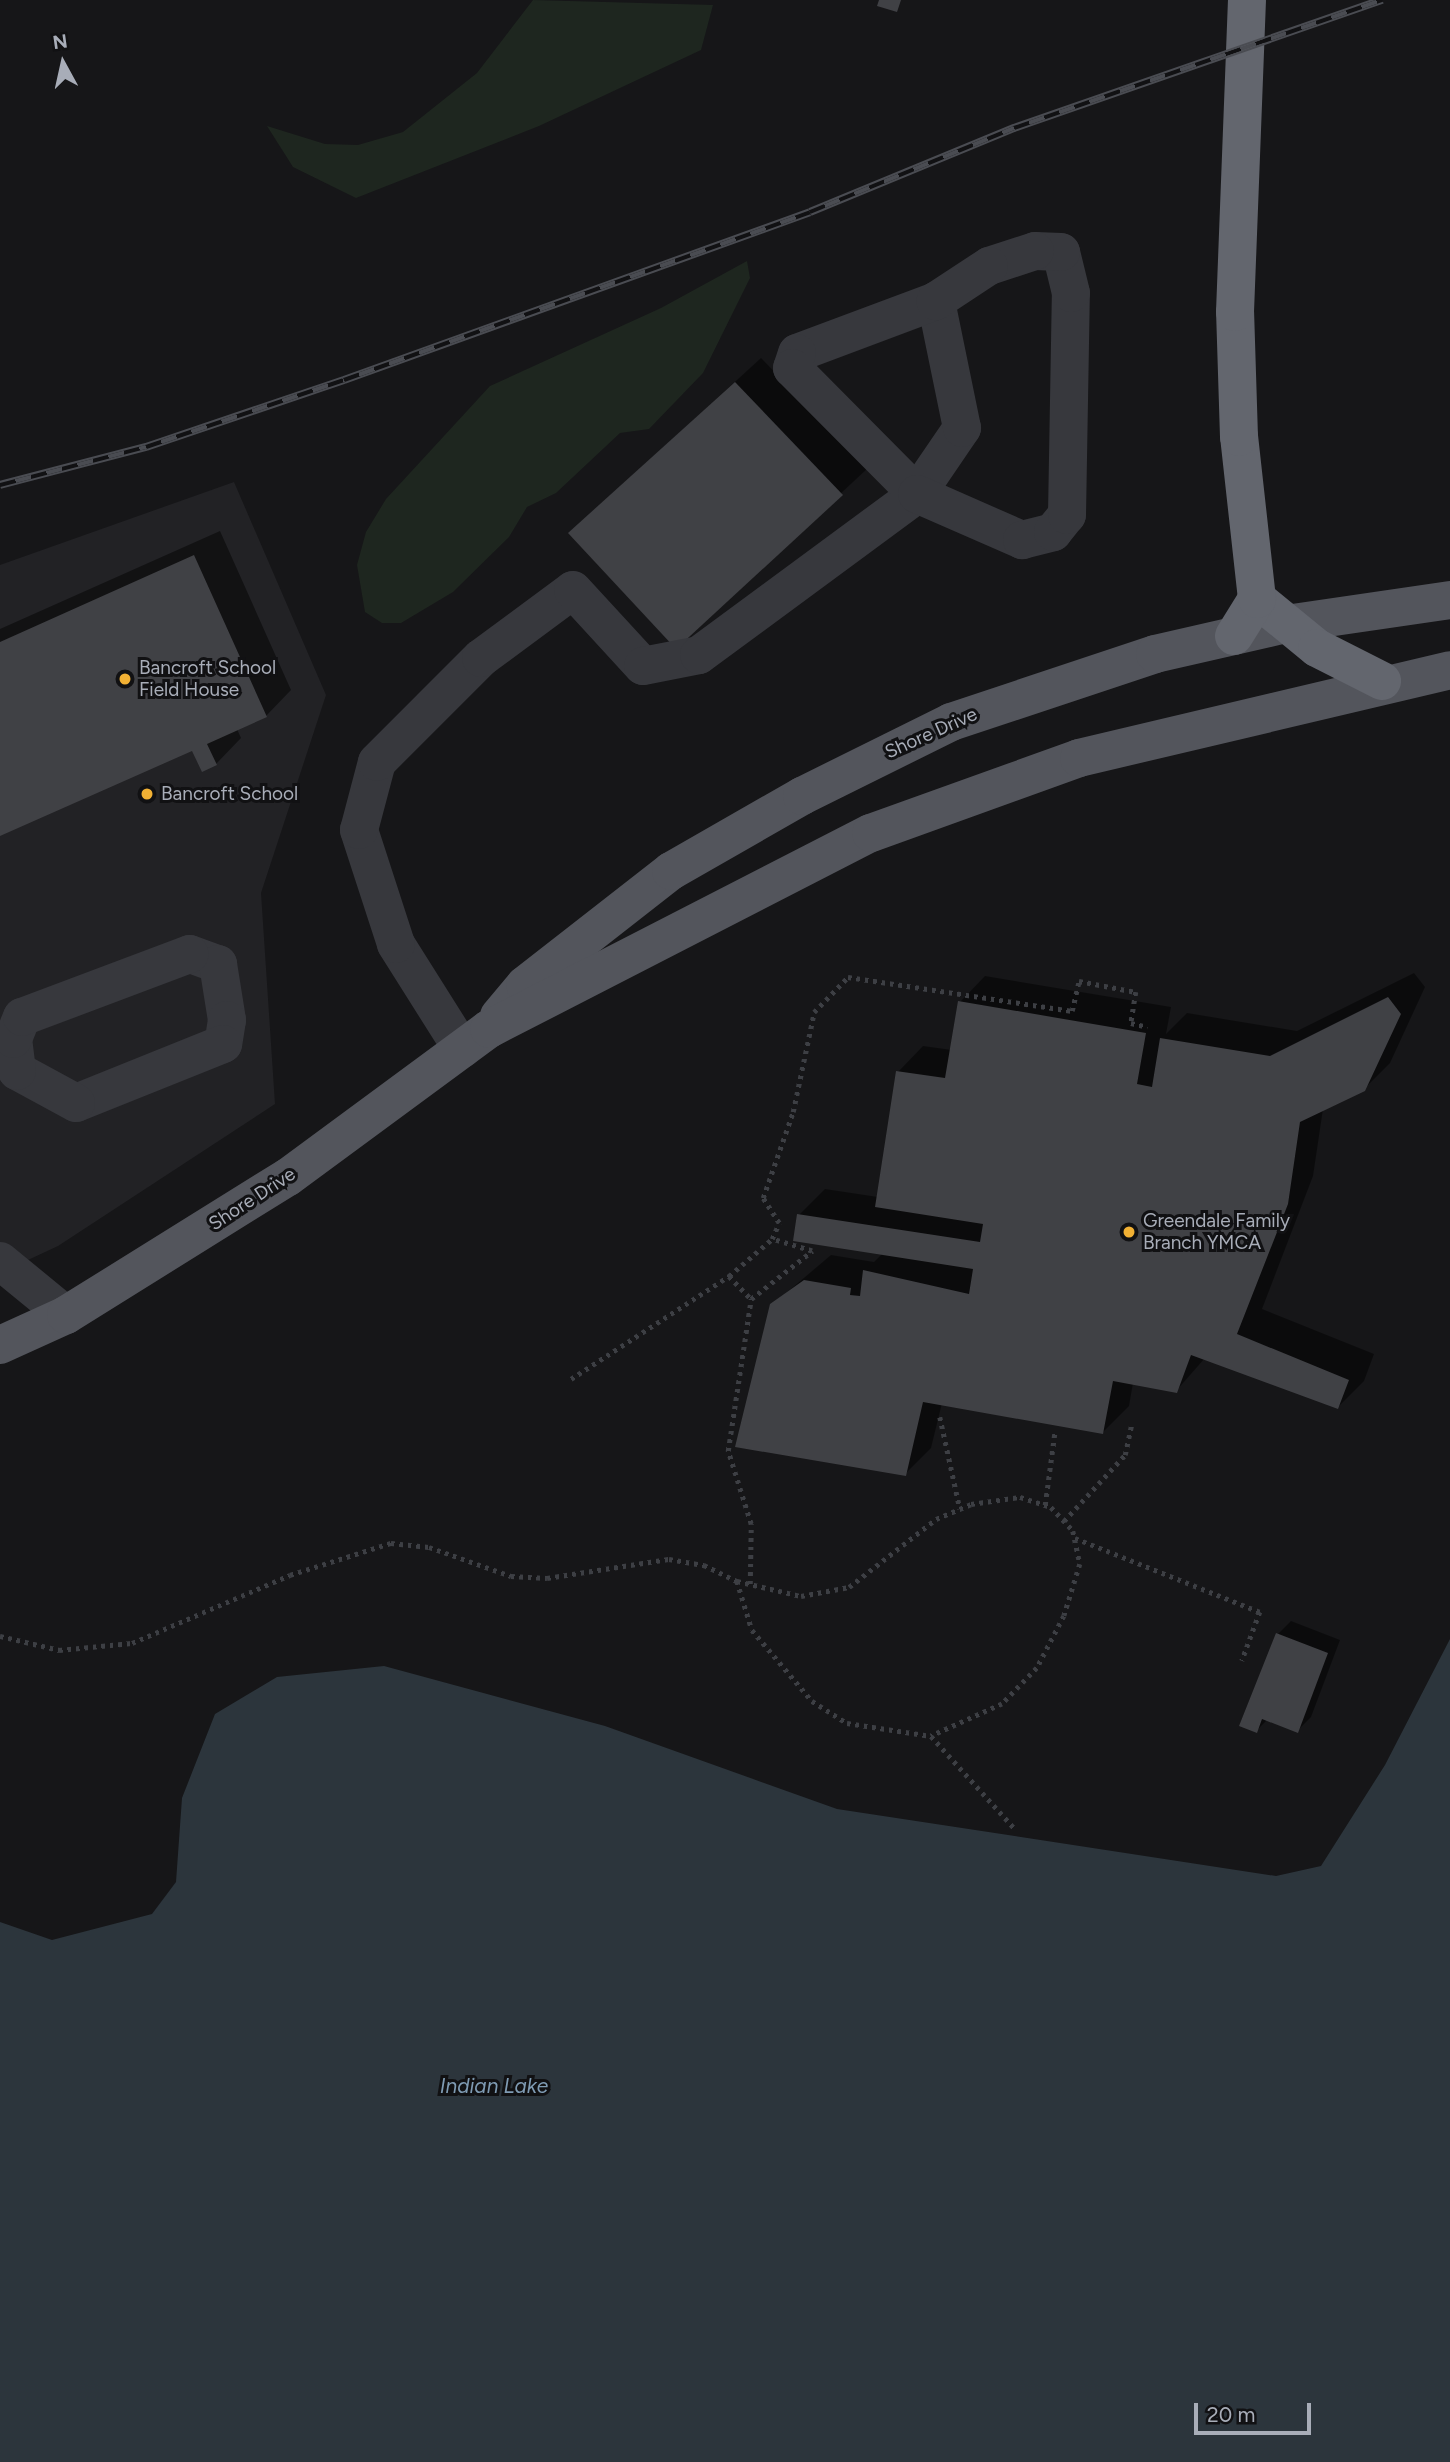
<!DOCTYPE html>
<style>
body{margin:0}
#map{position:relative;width:1450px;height:2462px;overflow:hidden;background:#161618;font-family:Figtree,sans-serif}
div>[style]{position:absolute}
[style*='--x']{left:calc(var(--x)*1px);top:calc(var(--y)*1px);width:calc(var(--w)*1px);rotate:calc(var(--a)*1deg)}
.built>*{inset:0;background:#222225}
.green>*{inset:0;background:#1e261f}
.water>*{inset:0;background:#2c353c}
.shadow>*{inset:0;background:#0007}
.building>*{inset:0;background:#404145}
.path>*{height:4.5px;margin-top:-2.25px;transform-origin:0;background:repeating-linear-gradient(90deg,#3d3f44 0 3.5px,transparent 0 8.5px)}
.minor>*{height:38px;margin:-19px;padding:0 19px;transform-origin:19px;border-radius:19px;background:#37383d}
.major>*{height:38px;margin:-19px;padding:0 19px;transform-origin:19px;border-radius:19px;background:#53555c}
.highway>*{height:38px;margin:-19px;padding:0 19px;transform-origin:19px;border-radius:19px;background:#63666e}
.rail>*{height:8px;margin-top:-4px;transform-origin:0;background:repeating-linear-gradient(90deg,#111113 0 16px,#4a4c52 0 32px);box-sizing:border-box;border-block:2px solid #4a4c52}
.dots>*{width:19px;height:19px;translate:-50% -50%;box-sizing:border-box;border:4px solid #111113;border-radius:50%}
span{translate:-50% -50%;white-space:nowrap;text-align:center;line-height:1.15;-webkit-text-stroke:6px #111113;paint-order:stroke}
.poi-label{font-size:19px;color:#a8adb8}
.left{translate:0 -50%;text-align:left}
.street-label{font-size:19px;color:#a8adb8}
.water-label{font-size:21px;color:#7f9bb3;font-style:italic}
.north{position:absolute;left:28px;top:28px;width:70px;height:70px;-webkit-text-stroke:5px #111113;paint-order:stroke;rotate:352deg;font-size:19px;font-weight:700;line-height:28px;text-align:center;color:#a8adb8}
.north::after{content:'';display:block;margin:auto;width:24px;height:32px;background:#a8adb8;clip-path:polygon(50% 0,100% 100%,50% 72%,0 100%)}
.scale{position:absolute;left:1194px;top:2403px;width:117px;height:32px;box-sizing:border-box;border:4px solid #a8adb8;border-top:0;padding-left:9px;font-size:21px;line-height:24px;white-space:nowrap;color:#a8adb8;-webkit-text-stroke:5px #111113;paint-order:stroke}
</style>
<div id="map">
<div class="built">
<div style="clip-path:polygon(234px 482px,326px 695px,261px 893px,275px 1104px,58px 1246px,0 1273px,0 565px)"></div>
</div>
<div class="green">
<div style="clip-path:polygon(533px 0,713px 5px,701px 50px,539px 126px,356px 198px,293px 167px,267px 126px,325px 144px,358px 145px,403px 132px,477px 73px)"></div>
<div style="clip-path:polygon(747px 261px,750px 278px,703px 373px,649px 429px,620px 433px,556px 493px,527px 507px,509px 537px,453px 592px,401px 623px,382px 623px,365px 612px,357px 565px,366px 532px,386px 499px,490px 386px,661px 308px)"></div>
</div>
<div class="water">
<div style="clip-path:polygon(1450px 1639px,1450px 2462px,0 2462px,0 1922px,52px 1940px,152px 1914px,176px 1882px,182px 1798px,215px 1714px,277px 1677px,384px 1666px,605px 1726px,837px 1809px,1276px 1876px,1321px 1866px,1385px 1765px)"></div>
</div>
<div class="shadow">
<div style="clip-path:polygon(761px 358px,868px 468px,676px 647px,570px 533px)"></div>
<div style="clip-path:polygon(220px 531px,291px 690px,266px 716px,237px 729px,241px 738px,216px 764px,193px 748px,0 834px,0 629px)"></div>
<div style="clip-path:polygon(1414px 973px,1425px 987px,1390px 1063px,1364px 1089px,1323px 1109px,1313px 1176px,1262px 1309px,1374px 1354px,1364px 1381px,1338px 1407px,1205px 1358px,1176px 1391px,1133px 1383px,1129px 1406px,1103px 1432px,942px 1403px,931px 1448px,905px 1474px,772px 1305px,831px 1255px,874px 1262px,883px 1253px,799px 1215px,825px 1189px,878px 1197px,898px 1072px,923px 1046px,952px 1050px,960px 1002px,985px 976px,1171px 1007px,1166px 1034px,1187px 1013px,1297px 1031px)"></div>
<div style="clip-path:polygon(1291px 1621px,1340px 1640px,1311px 1717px,1297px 1731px,1268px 1719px,1256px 1731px,1278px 1634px)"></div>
</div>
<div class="building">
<div style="clip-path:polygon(879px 0,901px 0,897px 12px,877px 6px)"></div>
<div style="clip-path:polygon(735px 382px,843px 495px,676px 649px,568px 533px)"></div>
<div style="clip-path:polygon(194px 555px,267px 717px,207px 744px,217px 765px,202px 772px,192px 751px,0 836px,0 642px)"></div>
<div style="clip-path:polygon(1388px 997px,1401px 1014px,1365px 1091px,1300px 1122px,1288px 1204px,1237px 1334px,1349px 1380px,1338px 1409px,1191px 1355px,1177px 1393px,1113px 1381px,1103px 1434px,923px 1402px,906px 1476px,735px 1447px,770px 1304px,804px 1280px,851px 1288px,850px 1295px,860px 1296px,863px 1270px,969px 1294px,973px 1269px,793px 1241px,797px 1214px,980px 1242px,983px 1224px,875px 1207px,896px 1071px,945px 1078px,958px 1001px,1146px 1033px,1137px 1084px,1152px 1087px,1160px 1038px,1270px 1056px)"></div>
<div style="clip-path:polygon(1276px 1633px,1328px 1653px,1298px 1733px,1262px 1719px,1257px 1733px,1239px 1726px)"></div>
</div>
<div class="path">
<div style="--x:729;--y:1276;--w:32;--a:46"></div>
<div style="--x:571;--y:1379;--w:189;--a:-33.1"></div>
<div style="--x:729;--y:1276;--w:57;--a:-40.7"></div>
<div style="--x:772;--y:1239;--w:17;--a:-66"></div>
<div style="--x:779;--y:1223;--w:30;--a:-123"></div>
<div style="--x:763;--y:1198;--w:91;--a:-70.8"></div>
<div style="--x:793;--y:1112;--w:102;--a:-78.1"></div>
<div style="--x:814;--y:1012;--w:49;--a:-45.8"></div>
<div style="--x:848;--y:977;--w:227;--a:8.6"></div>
<div style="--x:1072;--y:1011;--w:31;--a:-77"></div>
<div style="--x:1079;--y:981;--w:58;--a:10.9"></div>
<div style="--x:1136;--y:992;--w:31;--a:99"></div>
<div style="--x:1131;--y:1023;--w:17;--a:13"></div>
<div style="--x:940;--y:1417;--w:94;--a:77.7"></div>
<div style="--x:1045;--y:1505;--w:76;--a:-82.4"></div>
<div style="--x:1064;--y:1521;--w:90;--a:-47.3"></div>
<div style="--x:1125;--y:1455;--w:33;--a:-78"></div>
<div style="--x:1075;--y:1538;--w:199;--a:21.8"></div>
<div style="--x:1260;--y:1612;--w:52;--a:110.2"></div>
<div style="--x:737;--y:1581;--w:66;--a:13.2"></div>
<div style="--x:801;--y:1596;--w:49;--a:-10.6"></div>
<div style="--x:849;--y:1587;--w:110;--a:-38"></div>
<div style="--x:936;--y:1519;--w:38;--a:-23"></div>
<div style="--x:971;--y:1504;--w:49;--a:-8.1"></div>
<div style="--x:1020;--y:1497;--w:33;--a:18"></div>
<div style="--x:1051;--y:1507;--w:33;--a:47"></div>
<div style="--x:1073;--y:1531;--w:34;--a:78"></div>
<div style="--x:1080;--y:1564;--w:54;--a:107.1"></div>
<div style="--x:1064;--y:1616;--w:59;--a:117.4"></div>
<div style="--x:1037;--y:1668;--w:50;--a:134.2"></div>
<div style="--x:1002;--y:1704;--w:78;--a:155.7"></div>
<div style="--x:750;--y:1584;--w:60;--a:-89"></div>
<div style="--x:751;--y:1524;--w:77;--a:-107.5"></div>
<div style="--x:728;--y:1451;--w:154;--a:-81.4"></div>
<div style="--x:751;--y:1299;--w:78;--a:-38.2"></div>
<div style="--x:812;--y:1251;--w:42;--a:-163.3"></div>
<div style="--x:0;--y:1636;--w:61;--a:13.3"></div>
<div style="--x:59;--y:1650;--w:73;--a:-5.5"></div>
<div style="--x:132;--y:1643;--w:172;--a:-23.3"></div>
<div style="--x:290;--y:1575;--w:106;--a:-17.6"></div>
<div style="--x:391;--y:1543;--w:38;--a:6"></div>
<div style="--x:429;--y:1547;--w:87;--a:19.5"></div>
<div style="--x:511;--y:1576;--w:36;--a:3"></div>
<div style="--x:547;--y:1578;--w:123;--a:-8.9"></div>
<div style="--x:669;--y:1559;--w:36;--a:10"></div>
<div style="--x:704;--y:1565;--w:37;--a:26"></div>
<div style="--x:737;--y:1581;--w:51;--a:73"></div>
<div style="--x:752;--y:1630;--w:93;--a:49.8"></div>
<div style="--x:812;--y:1701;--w:41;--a:32.2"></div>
<div style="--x:847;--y:1723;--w:85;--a:8.8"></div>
<div style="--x:931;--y:1736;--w:124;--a:47.9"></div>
</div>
<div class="minor">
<div style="--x:190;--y:954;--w:30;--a:20"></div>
<div style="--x:218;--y:964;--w:57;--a:80.9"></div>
<div style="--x:227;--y:1020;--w:24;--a:99"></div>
<div style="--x:223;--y:1044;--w:158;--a:158.1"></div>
<div style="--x:76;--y:1103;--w:67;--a:-151.5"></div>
<div style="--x:17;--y:1071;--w:32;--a:-97"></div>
<div style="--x:13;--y:1039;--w:24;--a:-68"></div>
<div style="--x:22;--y:1017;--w:179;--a:-20.6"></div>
<div style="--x:462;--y:1049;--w:124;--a:-122.2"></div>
<div style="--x:396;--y:944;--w:120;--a:-108"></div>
<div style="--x:359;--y:830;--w:70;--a:-75.2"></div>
<div style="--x:377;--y:762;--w:147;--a:-45"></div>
<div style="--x:481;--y:658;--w:114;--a:-36.5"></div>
<div style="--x:573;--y:590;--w:103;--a:47.4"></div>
<div style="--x:643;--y:666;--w:57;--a:-11.1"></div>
<div style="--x:699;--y:655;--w:271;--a:-36.4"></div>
<div style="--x:917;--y:494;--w:80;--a:-55.7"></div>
<div style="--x:962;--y:428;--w:130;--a:-101.6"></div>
<div style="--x:936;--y:301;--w:148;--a:159.5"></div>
<div style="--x:797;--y:353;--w:16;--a:108"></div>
<div style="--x:792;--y:368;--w:177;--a:45.2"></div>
<div style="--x:917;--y:494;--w:115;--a:23.7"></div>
<div style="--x:1022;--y:540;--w:32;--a:-14"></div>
<div style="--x:1053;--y:532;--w:22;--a:-51"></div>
<div style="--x:1067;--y:515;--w:222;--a:-89"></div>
<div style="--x:1071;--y:293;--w:42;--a:-103.7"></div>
<div style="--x:1061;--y:252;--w:26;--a:-178"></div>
<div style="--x:1035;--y:251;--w:48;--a:161.9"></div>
<div style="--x:989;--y:266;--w:64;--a:146.6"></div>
<div style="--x:0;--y:1261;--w:85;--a:39.3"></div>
</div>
<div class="major">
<div style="--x:499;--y:1016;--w:40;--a:-50"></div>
<div style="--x:525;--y:985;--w:185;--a:-38"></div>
<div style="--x:671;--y:871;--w:151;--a:-29.8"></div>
<div style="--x:802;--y:796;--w:166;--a:-26.4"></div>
<div style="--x:951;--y:722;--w:215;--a:-18.4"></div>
<div style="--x:1155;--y:654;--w:134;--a:-12.9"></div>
<div style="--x:1286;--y:624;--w:166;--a:-8.3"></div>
<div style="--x:0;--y:1345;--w:72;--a:-24.4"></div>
<div style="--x:66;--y:1315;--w:261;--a:-31.9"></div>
<div style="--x:288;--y:1177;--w:250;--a:-36.4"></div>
<div style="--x:489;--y:1029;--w:429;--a:-27.2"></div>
<div style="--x:871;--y:833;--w:221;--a:-19.8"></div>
<div style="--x:1079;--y:758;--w:381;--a:-13.3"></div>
</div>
<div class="highway">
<div style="--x:1257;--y:599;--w:77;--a:39.2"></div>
<div style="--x:1317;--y:648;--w:73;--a:26.9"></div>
<div style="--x:1234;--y:636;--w:44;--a:-58.1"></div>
<div style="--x:1257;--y:599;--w:163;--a:-96.3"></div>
<div style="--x:1239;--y:437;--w:125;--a:-91.8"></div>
<div style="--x:1235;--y:312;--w:312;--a:-87.8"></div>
</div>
<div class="rail">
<div style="--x:0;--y:485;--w:151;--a:-14.6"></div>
<div style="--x:146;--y:447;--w:209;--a:-18.7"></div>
<div style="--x:344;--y:380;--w:495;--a:-19.8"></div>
<div style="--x:810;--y:212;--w:221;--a:-22.4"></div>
<div style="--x:1014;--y:128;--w:390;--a:-19.2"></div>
</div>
<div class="dots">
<div style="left:125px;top:679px;background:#f2b134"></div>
<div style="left:147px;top:794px;background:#f2b134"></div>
<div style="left:1129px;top:1232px;background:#f2b134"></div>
</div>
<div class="poi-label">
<span class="left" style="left:139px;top:679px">Bancroft School<br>Field House</span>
<span class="left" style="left:161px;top:794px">Bancroft School</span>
<span class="left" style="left:1143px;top:1232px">Greendale Family<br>Branch YMCA</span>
</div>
<div class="street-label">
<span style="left:931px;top:733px;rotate:-24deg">Shore Drive</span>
<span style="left:252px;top:1199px;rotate:-33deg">Shore Drive</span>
</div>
<div class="water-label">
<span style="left:494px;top:2086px">Indian Lake</span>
</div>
<div class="north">N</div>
<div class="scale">20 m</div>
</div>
